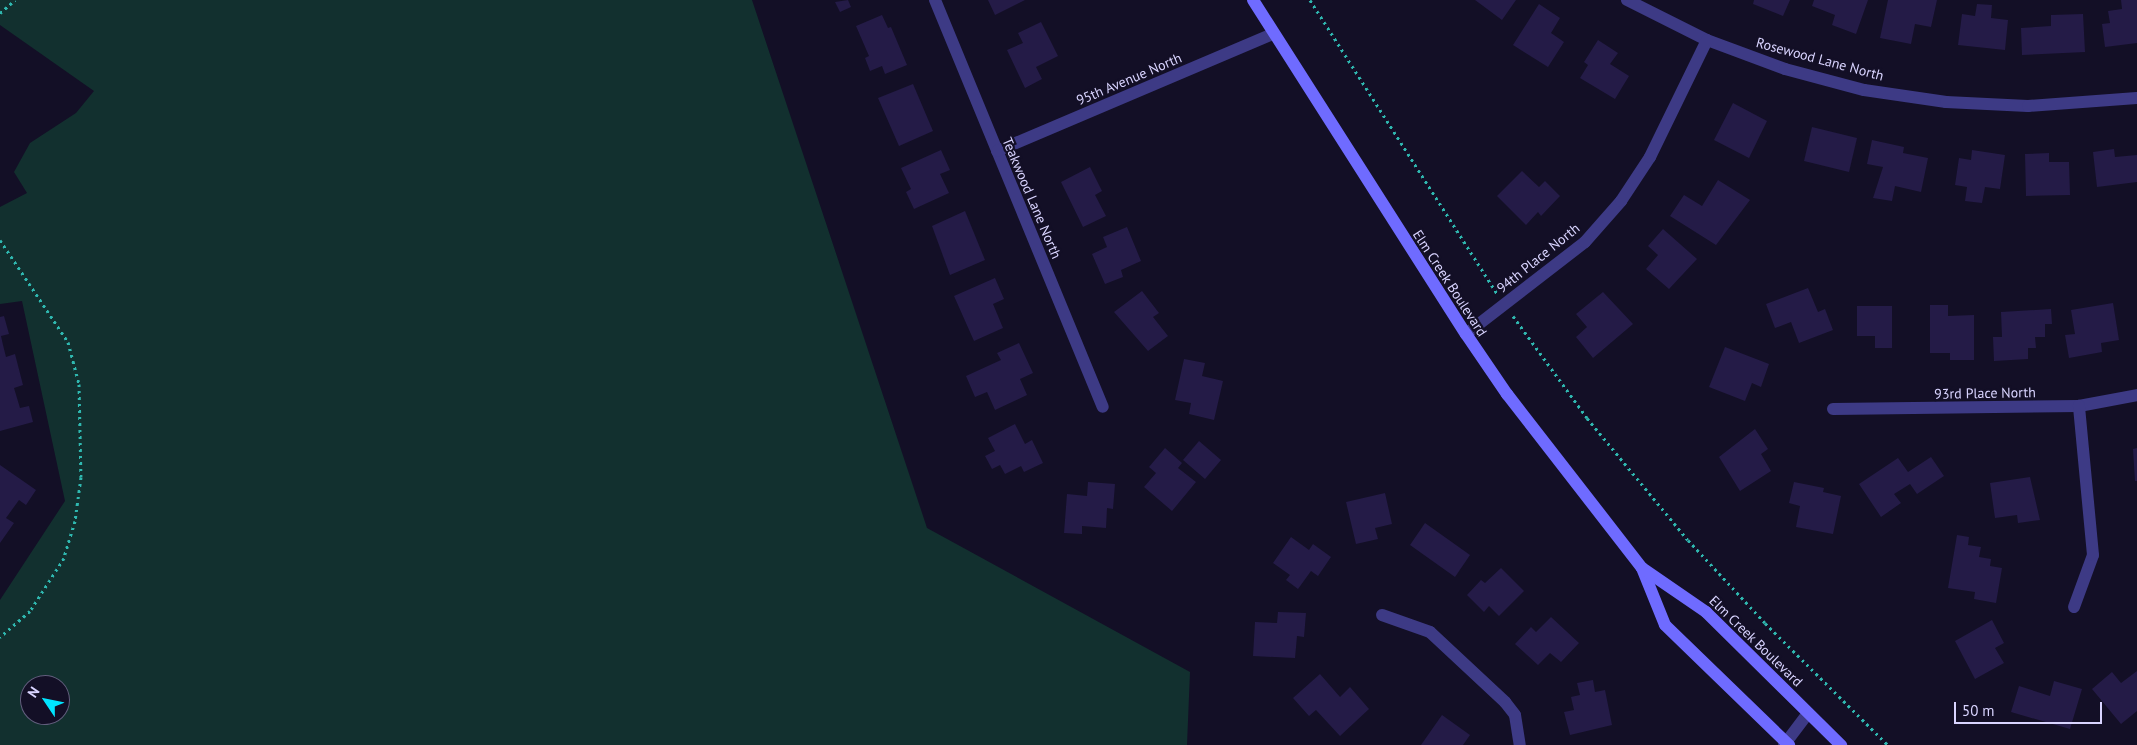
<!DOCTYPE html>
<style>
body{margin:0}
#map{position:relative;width:2137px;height:745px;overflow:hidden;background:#130f26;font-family:"PT Sans",sans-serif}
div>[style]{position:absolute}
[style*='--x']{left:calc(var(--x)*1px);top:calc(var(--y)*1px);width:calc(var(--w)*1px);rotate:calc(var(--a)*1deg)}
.green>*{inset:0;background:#12302f}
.building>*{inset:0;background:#241b47}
.path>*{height:3px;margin-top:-1.5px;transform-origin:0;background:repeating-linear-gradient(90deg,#2fb8b0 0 2.5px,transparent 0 6.5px)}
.lane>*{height:12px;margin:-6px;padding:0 6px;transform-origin:6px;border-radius:6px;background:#3d3a85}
.street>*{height:12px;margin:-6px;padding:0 6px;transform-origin:6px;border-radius:6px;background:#3d3a85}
.secondary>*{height:12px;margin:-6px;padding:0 6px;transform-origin:6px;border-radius:6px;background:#6f6bff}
span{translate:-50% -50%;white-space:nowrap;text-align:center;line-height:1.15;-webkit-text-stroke:4.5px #130f26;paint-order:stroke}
.street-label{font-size:14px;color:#d9d4ff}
.north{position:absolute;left:20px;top:675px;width:50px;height:50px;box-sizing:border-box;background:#130f26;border:1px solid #625e7d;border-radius:50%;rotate:304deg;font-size:14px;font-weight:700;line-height:20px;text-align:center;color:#d9d4ff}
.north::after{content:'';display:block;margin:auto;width:18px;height:22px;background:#00e5ff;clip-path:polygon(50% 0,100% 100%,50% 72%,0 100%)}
.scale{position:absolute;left:1954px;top:702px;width:148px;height:22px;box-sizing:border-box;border:2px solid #d9d4ff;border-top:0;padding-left:6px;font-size:15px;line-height:18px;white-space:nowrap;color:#d9d4ff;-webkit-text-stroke:4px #130f26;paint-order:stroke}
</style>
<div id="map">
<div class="green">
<div style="clip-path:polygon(evenodd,0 0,752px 0,927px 528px,1190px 672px,1187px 745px,0 745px,0 600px,65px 501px,22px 301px,0 304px,0 207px,27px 193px,14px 172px,30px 143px,76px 113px,94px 91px,0 25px,0 0,30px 685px,60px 685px,60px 715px,30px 715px,30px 685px)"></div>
</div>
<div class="building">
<div style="clip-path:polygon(848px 0,851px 7px,840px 12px,835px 2px)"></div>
<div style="clip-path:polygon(988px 0,1025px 0,995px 15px)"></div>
<div style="clip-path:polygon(1475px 0,1516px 0,1502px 20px)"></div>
<div style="clip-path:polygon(1754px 0,1790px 0,1783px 16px,1753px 4px)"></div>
<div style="clip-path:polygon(1814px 0,1868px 0,1856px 34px,1832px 25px,1835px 15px,1812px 6px)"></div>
<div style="clip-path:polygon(1888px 0,1937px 0,1931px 27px,1915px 24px,1911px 44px,1880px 38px)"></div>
<div style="clip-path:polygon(2121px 0,2137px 0,2137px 43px,2105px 47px,2102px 24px,2110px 23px,2108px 11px,2122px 9px)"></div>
<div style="clip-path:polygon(1539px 4px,1560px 18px,1551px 33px,1564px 42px,1548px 67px,1513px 45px)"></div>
<div style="clip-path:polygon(1977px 4px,1992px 5px,1991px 18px,2008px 20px,2005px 50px,1958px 45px,1962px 14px,1975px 16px)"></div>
<div style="clip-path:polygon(2083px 14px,2085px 52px,2022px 55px,2021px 28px,2051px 26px,2051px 15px)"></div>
<div style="clip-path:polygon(882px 15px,888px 28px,891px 27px,907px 65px,885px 74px,882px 66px,870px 71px,865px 58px,869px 56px,856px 26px)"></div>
<div style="clip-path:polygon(1041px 22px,1058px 56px,1036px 67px,1042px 79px,1025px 88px,1007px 50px,1023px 43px,1018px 33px)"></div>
<div style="clip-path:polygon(1598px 40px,1618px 53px,1610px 64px,1629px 76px,1615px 99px,1580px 78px,1588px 65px,1584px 62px)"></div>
<div style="clip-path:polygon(913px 84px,933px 131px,899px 146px,878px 98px)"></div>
<div style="clip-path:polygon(1733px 103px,1767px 121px,1749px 158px,1714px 140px)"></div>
<div style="clip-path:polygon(1812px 127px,1857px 138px,1849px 172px,1804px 161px)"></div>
<div style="clip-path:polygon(1872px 140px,1904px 147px,1903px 153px,1928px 158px,1921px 192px,1895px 186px,1892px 201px,1873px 198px,1883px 167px,1867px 164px)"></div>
<div style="clip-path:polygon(2114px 149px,2115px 157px,2137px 155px,2137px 182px,2097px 187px,2093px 152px)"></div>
<div style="clip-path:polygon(941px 150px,950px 170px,940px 174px,949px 193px,914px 209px,906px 192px,911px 189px,901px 168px)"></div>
<div style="clip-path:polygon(1972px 150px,2005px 155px,2000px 189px,1985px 187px,1982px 203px,1965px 201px,1967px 187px,1955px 185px,1959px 158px,1971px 160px)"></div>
<div style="clip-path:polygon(2049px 153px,2049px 162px,2069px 162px,2070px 195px,2026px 196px,2025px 154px)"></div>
<div style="clip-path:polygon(1090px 167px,1102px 191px,1095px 195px,1106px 216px,1083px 227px,1061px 182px)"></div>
<div style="clip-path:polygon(1522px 171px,1539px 187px,1545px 181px,1560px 196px,1541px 216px,1538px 212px,1526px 225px,1497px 196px)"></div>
<div style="clip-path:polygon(1718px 180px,1750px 200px,1716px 245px,1670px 216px,1684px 195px,1702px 206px)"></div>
<div style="clip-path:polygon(965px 211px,985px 260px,950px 275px,932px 226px)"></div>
<div style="clip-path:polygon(1127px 227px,1141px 261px,1121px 270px,1123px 277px,1105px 284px,1092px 254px,1107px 247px,1103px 237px)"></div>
<div style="clip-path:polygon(1663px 229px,1697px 259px,1669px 289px,1646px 269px,1658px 255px,1648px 246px)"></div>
<div style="clip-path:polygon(995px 278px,1004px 299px,993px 304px,1003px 328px,974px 341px,954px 296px)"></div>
<div style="clip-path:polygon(1808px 288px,1818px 312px,1825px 309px,1833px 330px,1799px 343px,1791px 322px,1775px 328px,1766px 304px)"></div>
<div style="clip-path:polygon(1142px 291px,1159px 313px,1153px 317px,1168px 336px,1148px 351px,1114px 312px)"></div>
<div style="clip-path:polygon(1603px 292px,1633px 324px,1593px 358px,1576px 337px,1587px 327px,1576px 314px)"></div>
<div style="clip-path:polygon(2113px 303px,2119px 340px,2101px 343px,2102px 352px,2069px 358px,2065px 335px,2075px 334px,2071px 310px)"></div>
<div style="clip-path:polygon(1930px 305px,1948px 305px,1948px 316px,1974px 315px,1974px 360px,1950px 360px,1950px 353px,1930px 353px)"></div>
<div style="clip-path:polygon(1857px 306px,1892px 306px,1892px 348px,1875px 348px,1875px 336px,1857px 336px)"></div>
<div style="clip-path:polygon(2051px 309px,2052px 324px,2045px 324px,2045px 337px,2035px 337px,2036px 348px,2028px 348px,2028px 359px,1994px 361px,1993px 337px,2002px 337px,2001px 312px)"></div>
<div style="clip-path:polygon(4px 316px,9px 334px,1px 336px,3px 345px,6px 357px,15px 354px,23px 385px,14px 388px,20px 408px,29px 406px,33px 422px,0 431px,0 317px)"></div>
<div style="clip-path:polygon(1019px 343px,1033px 373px,1020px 379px,1027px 395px,995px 410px,987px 392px,975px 397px,966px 376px,1001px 360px,997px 353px)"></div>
<div style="clip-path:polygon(1725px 347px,1769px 364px,1761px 387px,1752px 383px,1745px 401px,1709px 387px)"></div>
<div style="clip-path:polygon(1184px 359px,1205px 363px,1202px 376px,1223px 381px,1214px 420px,1189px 414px,1191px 403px,1175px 400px)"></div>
<div style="clip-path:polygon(1015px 424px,1025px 444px,1032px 440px,1043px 463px,1024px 472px,1021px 466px,1005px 474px,1000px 465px,992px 469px,985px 456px,995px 451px,988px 438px)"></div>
<div style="clip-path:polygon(1755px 429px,1768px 449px,1761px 454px,1771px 471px,1740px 491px,1719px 457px)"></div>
<div style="clip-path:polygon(1199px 441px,1221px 460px,1205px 479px,1183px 460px)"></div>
<div style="clip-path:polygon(1165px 448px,1182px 463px,1178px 468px,1196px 482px,1172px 511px,1144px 487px,1156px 473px,1149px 467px)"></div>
<div style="clip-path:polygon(2137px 448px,2137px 481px,2135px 481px,2133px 449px)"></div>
<div style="clip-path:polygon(1931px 457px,1944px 476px,1917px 494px,1910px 484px,1894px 494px,1901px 503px,1881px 517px,1859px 484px,1898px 458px,1908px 472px)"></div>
<div style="clip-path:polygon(0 465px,36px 490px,26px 505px,19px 500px,6px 518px,14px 523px,0 543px)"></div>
<div style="clip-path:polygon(2030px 477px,2040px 520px,2018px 523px,2017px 515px,1995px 518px,1990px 483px)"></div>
<div style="clip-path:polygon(1088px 482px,1115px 484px,1113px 509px,1107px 508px,1106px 528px,1082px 526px,1082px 534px,1064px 533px,1067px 494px,1087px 496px)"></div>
<div style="clip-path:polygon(1794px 482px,1824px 488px,1823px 492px,1841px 496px,1833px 534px,1796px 527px,1800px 506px,1789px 503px)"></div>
<div style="clip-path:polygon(1385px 493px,1392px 524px,1375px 528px,1378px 539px,1356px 544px,1346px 502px)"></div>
<div style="clip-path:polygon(1425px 523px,1470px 555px,1455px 577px,1410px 545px)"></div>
<div style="clip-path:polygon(1957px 535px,1969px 537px,1968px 545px,1981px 547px,1979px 557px,1991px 559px,1990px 566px,2002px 568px,1996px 603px,1974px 599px,1975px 592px,1948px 588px)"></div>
<div style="clip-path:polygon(1291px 537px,1309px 550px,1313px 544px,1331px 557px,1318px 576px,1311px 571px,1298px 589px,1286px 580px,1290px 575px,1273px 563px)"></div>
<div style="clip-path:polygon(1501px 568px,1524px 591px,1499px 616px,1489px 606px,1484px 612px,1467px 595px,1481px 580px,1485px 583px)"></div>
<div style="clip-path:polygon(1278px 612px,1306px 613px,1304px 637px,1297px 636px,1295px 658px,1253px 656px,1255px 622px,1277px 623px)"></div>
<div style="clip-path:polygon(1551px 617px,1579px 643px,1561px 662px,1550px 653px,1538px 665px,1515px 644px,1531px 627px,1536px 632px)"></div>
<div style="clip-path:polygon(1992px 620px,2004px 643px,1995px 648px,2004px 663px,1975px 679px,1955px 641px)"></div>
<div style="clip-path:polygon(2137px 671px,2137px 711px,2121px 724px,2092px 689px,2112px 672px,2121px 683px)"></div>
<div style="clip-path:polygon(1320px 674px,1340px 697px,1350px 687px,1369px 709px,1340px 736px,1316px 710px,1309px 716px,1293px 698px)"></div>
<div style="clip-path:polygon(1593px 680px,1595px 692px,1605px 690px,1612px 725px,1570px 735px,1564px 712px,1574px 710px,1571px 697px,1580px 695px,1577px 683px)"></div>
<div style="clip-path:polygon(2054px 681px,2082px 689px,2070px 729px,2011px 712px,2019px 686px,2050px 696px)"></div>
<div style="clip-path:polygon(1442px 715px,1470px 735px,1463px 745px,1421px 745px)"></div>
</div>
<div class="path">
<div style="--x:1310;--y:0;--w:348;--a:57.5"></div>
<div style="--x:0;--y:13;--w:20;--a:-41"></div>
<div style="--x:0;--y:240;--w:123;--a:56.3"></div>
<div style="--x:68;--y:342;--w:43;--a:75.3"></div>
<div style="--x:79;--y:384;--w:93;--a:88.8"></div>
<div style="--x:81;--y:477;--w:44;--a:97.8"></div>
<div style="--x:75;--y:521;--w:39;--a:107"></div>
<div style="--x:64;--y:558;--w:63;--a:122.7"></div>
<div style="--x:30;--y:611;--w:40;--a:139"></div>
<div style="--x:1513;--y:316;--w:126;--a:54"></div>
<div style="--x:1587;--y:418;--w:158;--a:50.4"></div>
<div style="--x:1688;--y:540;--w:113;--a:47.1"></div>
<div style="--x:1765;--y:623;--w:173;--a:44.8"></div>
</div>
<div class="lane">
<div style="--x:1784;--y:745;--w:40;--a:-53"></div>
</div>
<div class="street">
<div style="--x:935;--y:0;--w:440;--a:67.6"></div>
<div style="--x:1627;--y:0;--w:89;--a:26.6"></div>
<div style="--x:1707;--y:40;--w:83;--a:20.4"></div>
<div style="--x:1785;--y:69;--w:82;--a:14.9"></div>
<div style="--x:1864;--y:90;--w:83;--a:8.3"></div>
<div style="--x:1946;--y:102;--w:82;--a:2.8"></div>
<div style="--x:2028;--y:106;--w:109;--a:-4.2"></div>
<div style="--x:997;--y:151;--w:300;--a:-23"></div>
<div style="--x:1466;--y:334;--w:150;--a:-37.7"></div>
<div style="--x:1585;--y:242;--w:55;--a:-48.7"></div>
<div style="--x:1621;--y:201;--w:53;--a:-56.6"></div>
<div style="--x:1650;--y:157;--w:130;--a:-64"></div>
<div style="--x:1833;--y:409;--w:246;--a:-0.7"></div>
<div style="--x:2079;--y:406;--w:59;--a:-10.7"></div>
<div style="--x:2074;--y:607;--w:55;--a:-69.9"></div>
<div style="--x:2093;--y:555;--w:150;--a:-95.4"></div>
<div style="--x:1382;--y:615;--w:51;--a:19.5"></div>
<div style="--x:1430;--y:632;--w:103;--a:43"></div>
<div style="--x:1505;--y:702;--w:16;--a:52"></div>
<div style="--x:1515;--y:715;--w:30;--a:81"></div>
</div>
<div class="secondary">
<div style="--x:1253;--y:0;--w:396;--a:57.5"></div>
<div style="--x:1466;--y:334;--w:73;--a:55.7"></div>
<div style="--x:1507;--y:394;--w:220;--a:52.2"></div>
<div style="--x:1642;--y:568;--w:61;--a:68"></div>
<div style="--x:1665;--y:625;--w:173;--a:44.1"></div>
<div style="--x:1642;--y:568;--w:78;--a:34.5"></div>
<div style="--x:1706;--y:612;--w:190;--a:44.6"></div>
</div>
<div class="street-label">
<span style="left:1820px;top:59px;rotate:15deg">Rosewood Lane North</span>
<span style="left:1129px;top:79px;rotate:-23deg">95th Avenue North</span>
<span style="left:1032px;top:198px;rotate:67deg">Teakwood Lane North</span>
<span style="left:1538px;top:258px;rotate:-39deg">94th Place North</span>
<span style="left:1450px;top:283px;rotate:57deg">Elm Creek Boulevard</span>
<span style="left:1985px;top:393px;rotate:-1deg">93rd Place North</span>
<span style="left:1756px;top:641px;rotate:44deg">Elm Creek Boulevard</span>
</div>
<div class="north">N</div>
<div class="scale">50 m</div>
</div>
